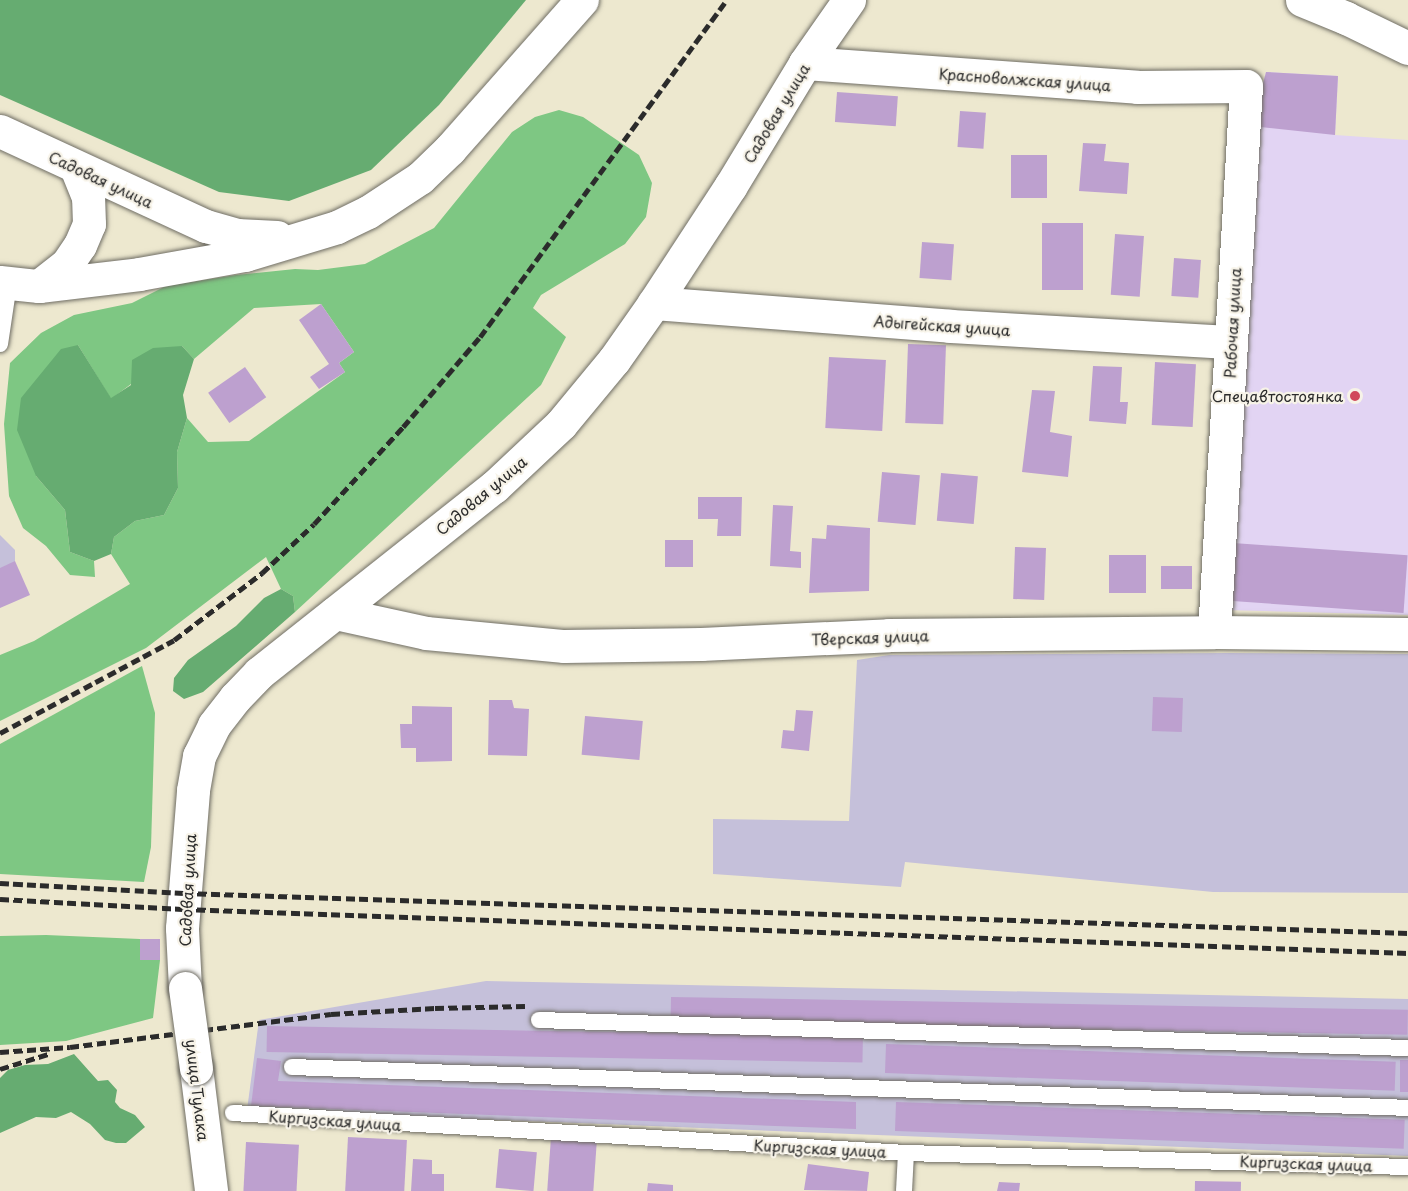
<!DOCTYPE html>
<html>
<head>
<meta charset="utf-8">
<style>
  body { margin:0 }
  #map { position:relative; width:1408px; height:1191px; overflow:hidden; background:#ede8cf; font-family:"Playpen Sans",sans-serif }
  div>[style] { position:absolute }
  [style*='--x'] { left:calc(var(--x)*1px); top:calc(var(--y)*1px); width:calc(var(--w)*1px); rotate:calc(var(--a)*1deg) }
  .built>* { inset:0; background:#e2d4f3 }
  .industrial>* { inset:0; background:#c5c0da }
  .green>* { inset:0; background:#7ec783 }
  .forest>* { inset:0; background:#66ac71 }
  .building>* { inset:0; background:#bda0cf; transform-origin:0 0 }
  .roads { filter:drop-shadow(0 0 2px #6f6d64) drop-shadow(0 0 2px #6f6d64) }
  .service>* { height:16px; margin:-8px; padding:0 8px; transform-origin:8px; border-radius:8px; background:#fff }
  .minor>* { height:33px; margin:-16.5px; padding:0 16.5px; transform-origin:16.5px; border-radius:16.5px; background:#fff }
  .tertiary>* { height:33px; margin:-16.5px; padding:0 16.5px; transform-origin:16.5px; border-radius:16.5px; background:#fff }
  .primary>* { height:33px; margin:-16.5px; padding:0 16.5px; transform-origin:16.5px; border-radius:16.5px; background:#fff }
  .rail>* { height:4.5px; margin-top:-2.25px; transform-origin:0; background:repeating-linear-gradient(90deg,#2b2b2b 0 9px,transparent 0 13.5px) }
  .bridges { filter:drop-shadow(0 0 2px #6f6d64) drop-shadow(0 0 2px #6f6d64) }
  .tertiary-bridge>* { height:33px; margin:-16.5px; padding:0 16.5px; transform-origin:16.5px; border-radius:16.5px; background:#fff }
  .dots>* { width:16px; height:16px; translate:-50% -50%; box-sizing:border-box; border:3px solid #f7f3e8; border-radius:50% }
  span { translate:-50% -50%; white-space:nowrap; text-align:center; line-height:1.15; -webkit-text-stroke:4.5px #f7f3e8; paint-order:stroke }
  .street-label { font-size:15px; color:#2b2b2b }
  .poi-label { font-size:15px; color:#2b2b2b }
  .right { translate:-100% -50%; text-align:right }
</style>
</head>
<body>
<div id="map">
  <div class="built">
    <div style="clip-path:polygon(1266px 72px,1338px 76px,1335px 135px,1408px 140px,1408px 615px,1224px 610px,1252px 126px)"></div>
  </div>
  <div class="industrial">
    <div style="clip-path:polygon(0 535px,15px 550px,15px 561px,0 608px)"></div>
    <div style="clip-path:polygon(1228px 653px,1408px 654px,1408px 893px,1213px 892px,905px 862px,901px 887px,713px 874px,713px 819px,849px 821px,857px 660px,889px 655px)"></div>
    <div style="clip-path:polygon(486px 981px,1408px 999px,1408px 1156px,247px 1110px,259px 1020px)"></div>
  </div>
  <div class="green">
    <div style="clip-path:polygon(559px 110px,583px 117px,639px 155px,652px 183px,646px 217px,625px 244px,541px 295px,533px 308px,566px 337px,541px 385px,295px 612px,293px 596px,281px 589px,266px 557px,146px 648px,0 721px,0 655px,34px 641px,130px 584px,111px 554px,114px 537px,135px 521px,164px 515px,178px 488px,177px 452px,187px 418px,208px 442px,249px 441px,345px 372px,339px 363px,354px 352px,321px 304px,254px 308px,194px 359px,182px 346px,111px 399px,78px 345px,36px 476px,65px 510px,70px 552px,94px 561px,95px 577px,70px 575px,46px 546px,23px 528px,9px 496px,4px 424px,10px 363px,41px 333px,74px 315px,132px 303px,166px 286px,236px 275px,295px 269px,318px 270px,365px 264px,434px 228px,512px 132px,535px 117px)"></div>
    <div style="clip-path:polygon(142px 666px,155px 713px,151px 847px,144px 882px,0 874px,0 744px)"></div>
    <div style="clip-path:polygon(46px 935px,140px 939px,140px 960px,160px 960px,153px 1018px,66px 1041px,0 1045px,0 936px)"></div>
  </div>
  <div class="forest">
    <div style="clip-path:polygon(0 0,526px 0,439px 105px,371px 170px,289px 201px,219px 192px,0 95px)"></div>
    <div style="clip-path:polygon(78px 345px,111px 398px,131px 385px,132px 360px,153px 348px,182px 346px,194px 359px,183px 395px,187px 418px,177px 452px,178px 488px,164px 515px,135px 521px,114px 537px,111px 554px,94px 561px,70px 552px,65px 510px,36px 476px,17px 430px,21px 398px,61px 349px)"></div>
    <div style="clip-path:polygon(281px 589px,293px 596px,295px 612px,203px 692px,184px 699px,173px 691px,174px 678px,188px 660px,236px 626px,264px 598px)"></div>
    <div style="clip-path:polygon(74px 1054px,98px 1081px,108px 1080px,117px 1090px,115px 1102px,120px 1108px,135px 1115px,145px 1127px,126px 1143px,116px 1143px,105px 1140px,90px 1124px,71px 1112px,56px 1118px,36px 1117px,0 1133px,0 1078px,8px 1070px,25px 1065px,48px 1064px)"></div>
  </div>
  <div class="building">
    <div style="clip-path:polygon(1266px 72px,1338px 76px,1335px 135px,1252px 126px)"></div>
    <div style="left:837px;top:92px;width:61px;height:30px;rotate:4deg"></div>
    <div style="left:960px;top:111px;width:26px;height:36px;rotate:4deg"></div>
    <div style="clip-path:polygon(1083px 143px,1106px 144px,1104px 161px,1129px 163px,1127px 194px,1079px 191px)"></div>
    <div style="left:1011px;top:155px;width:36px;height:43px"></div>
    <div style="left:1042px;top:223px;width:41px;height:67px"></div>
    <div style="left:1115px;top:234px;width:29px;height:61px;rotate:4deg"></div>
    <div style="left:922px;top:242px;width:32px;height:36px;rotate:4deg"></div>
    <div style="left:1174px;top:258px;width:27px;height:38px;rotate:4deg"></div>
    <div style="clip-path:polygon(321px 304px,354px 352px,339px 363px,345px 372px,319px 389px,310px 377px,329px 364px,299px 320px)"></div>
    <div style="left:908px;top:344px;width:38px;height:79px;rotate:2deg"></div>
    <div style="left:829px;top:357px;width:57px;height:71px;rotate:3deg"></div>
    <div style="left:1155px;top:362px;width:41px;height:63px;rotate:3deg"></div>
    <div style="clip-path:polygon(1093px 366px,1122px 367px,1120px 402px,1128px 402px,1126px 424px,1089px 421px)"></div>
    <div style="left:245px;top:367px;width:37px;height:45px;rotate:55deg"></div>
    <div style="clip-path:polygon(1032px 390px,1055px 391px,1050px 432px,1072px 436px,1068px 477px,1022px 472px)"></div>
    <div style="left:882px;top:472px;width:38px;height:50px;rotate:5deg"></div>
    <div style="left:941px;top:473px;width:37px;height:48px;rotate:5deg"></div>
    <div style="clip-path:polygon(698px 497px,742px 497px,741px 536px,717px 536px,718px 519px,698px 519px)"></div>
    <div style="clip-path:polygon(773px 505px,793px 506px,790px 551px,801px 552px,801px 568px,770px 566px)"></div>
    <div style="clip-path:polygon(827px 525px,870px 528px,869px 591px,809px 593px,812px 538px,826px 539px)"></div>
    <div style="left:665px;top:540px;width:28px;height:27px"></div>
    <div style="left:1233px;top:543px;width:175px;height:58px;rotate:4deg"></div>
    <div style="left:1015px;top:547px;width:31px;height:52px;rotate:2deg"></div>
    <div style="left:1109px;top:555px;width:37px;height:38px"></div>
    <div style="clip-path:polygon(15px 561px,30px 595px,0 608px,0 568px)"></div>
    <div style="left:1161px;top:566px;width:31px;height:23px"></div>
    <div style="left:1153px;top:697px;width:30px;height:34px;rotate:2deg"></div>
    <div style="clip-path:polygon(489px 700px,512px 700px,514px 708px,529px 709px,527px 756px,488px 755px)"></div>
    <div style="clip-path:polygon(412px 706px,452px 707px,452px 761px,416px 762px,416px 748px,401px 748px,400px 724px,412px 724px)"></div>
    <div style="clip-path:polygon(796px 710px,813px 711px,809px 751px,781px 748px,783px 730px,794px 731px)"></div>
    <div style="left:585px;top:716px;width:58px;height:39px;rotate:5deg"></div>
    <div style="left:140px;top:939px;width:20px;height:21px"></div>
    <div style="left:671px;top:997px;width:737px;height:25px;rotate:1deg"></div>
    <div style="left:267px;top:1026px;width:596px;height:26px;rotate:1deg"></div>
    <div style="left:886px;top:1044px;width:510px;height:29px;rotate:2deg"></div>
    <div style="clip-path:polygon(257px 1058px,281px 1061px,278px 1081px,856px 1102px,856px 1129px,251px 1106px)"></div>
    <div style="left:1400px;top:1060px;width:8px;height:32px"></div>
    <div style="left:896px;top:1102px;width:509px;height:29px;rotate:2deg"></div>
    <div style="left:348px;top:1137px;width:59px;height:54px;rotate:3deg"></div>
    <div style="left:551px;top:1137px;width:46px;height:54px;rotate:4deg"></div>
    <div style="left:246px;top:1142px;width:53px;height:49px;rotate:3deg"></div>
    <div style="left:499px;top:1149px;width:38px;height:39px;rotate:5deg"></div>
    <div style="clip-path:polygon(413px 1159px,432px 1160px,432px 1174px,444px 1174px,444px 1191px,411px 1191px)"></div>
    <div style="clip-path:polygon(808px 1164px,869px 1172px,867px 1191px,804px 1190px)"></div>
    <div style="left:1195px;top:1181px;width:46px;height:10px;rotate:1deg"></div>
    <div style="clip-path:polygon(999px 1182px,1020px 1183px,1019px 1191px,997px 1191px)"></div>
    <div style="clip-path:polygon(648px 1183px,673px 1185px,673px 1191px,647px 1191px)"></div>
  </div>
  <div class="roads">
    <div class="service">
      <div style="--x:0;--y:344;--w:61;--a:-81.5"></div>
      <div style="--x:539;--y:1020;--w:869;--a:1.85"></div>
      <div style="--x:292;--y:1067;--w:1117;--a:2.1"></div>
      <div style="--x:233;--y:1113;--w:674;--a:3.4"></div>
      <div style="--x:906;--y:1153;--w:502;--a:1.6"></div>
      <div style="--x:904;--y:1191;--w:38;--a:-87"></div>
    </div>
    <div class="minor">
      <div style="--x:805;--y:63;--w:333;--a:4.1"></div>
      <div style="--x:1137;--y:87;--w:109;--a:-0.5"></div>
      <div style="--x:1246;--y:86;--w:547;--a:93.35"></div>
      <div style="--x:654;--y:303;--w:297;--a:4.4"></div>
      <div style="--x:950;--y:326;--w:280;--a:3.3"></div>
      <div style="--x:335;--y:613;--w:93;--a:12.4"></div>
      <div style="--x:426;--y:633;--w:139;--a:5.4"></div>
      <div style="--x:564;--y:646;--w:137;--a:-0.8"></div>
      <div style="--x:701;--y:644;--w:188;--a:-2.7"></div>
      <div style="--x:889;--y:635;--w:325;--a:-0.5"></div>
      <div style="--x:1214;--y:632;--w:194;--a:0.6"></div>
    </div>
    <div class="tertiary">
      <div style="--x:0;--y:131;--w:227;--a:24.8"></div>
      <div style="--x:206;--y:226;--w:32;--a:16"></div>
      <div style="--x:237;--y:235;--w:40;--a:2.9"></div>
      <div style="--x:0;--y:282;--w:39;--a:6"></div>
      <div style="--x:39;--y:286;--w:101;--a:-6.8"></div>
      <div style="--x:139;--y:274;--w:108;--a:-10.2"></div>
      <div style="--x:245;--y:255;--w:96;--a:-16.9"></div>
      <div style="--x:337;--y:227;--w:34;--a:-26"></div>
      <div style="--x:368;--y:212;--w:62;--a:-33.2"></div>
      <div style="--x:420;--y:178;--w:42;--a:-44"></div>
      <div style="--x:450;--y:149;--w:199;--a:-48.5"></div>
      <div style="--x:39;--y:286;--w:36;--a:-38"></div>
      <div style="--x:67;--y:264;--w:23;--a:-56"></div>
      <div style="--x:80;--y:245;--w:23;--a:-67"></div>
      <div style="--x:89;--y:224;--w:27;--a:-92"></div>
      <div style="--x:88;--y:197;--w:31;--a:-112"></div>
      <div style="--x:185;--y:988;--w:60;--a:-92.9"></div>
      <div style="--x:182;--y:928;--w:138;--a:-85.4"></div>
      <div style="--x:193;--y:790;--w:35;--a:-80"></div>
      <div style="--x:199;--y:756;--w:34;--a:-64"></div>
      <div style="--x:214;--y:725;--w:34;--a:-52"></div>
      <div style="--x:235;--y:698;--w:35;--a:-46"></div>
      <div style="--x:259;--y:673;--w:300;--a:-38.4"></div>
      <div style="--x:494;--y:487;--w:92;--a:-43.2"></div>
      <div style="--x:561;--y:424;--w:83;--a:-50.4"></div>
      <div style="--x:614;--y:360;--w:70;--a:-54.9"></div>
      <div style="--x:654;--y:303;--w:139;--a:-56.8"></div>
      <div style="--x:730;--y:187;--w:145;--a:-58.8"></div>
      <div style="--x:805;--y:63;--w:77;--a:-55.1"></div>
      <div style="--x:196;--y:1068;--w:124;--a:83"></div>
    </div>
    <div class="primary">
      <div style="--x:1302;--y:0;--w:48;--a:22.2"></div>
      <div style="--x:1346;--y:18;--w:69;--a:25.8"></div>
    </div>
  </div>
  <div class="rail">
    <div style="--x:0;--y:733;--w:197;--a:-28.1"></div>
    <div style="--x:174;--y:640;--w:111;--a:-37.3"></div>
    <div style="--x:262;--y:573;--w:71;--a:-43.3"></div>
    <div style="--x:314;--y:524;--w:132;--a:-47.5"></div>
    <div style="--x:403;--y:427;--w:118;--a:-49.5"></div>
    <div style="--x:480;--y:337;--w:418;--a:-53.8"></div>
    <div style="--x:0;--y:883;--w:184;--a:3.1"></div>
    <div style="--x:184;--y:893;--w:1225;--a:1.87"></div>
    <div style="--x:0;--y:899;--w:183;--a:3.1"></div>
    <div style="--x:183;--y:909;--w:1226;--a:2.06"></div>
    <div style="--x:0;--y:1052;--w:70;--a:-4.1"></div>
    <div style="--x:70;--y:1047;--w:263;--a:-7.2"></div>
    <div style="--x:331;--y:1014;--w:104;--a:-3.3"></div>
    <div style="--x:435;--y:1008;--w:90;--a:-1.3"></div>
    <div style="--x:0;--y:1069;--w:50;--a:-17.4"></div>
  </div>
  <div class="bridges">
    <div class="tertiary-bridge">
      <div style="--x:185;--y:988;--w:81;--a:82.2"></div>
    </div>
  </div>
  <div class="dots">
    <div style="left:1355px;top:396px;background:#d1495b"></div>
  </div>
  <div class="street-label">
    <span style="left:1025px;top:79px;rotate:4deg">Красноволжская улица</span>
    <span style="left:776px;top:113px;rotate:-59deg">Садовая улица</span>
    <span style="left:101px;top:179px;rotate:25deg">Садовая улица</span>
    <span style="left:1232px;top:323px;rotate:-87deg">Рабочая улица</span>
    <span style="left:942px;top:325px;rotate:4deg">Адыгейская улица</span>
    <span style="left:481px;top:495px;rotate:-40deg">Садовая улица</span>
    <span style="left:870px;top:637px;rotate:-2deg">Тверская улица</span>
    <span style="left:187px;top:890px;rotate:-87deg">Садовая улица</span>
    <span style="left:198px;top:1090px;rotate:83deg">улица Тулака</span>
    <span style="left:335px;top:1120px;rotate:4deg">Киргизская улица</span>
    <span style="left:820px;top:1148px;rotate:3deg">Киргизская улица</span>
    <span style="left:1306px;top:1163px;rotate:2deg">Киргизская улица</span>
  </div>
  <div class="poi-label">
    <span class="right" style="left:1343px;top:396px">Спецавтостоянка</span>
  </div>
</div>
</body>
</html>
